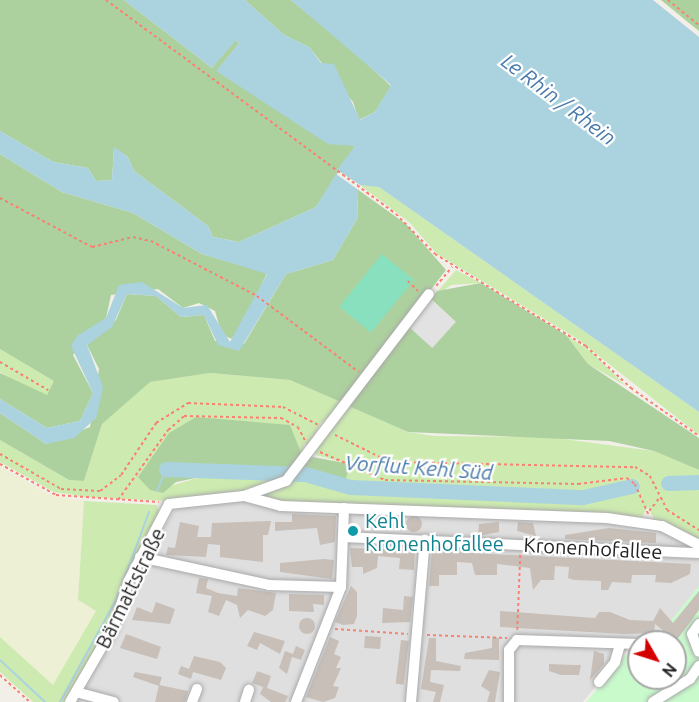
<!DOCTYPE html>
<html>
<head>
<meta charset="utf-8">
<style>
  body { margin:0 }
  #map { position:relative; width:699px; height:702px; overflow:hidden; background:#f2efe9; font-family:Ubuntu,sans-serif }
  div>[style] { position:absolute }
  [style*='--x'] { left:calc(var(--x)*1px); top:calc(var(--y)*1px); width:calc(var(--w)*1px); rotate:calc(var(--a)*1deg) }
  .residential>* { inset:0; background:#e0dfdf }
  .farmland>* { inset:0; background:#eef0d5 }
  .grass>* { inset:0; background:#cdebb0 }
  .forest>* { inset:0; background:#add19e }
  .park>* { inset:0; background:#c8facc }
  .pitch>* { inset:0; background:#88e0be; transform-origin:0 0 }
  .parking>* { inset:0; background:#e2e2e2; transform-origin:0 0 }
  .water>* { inset:0; background:#aad3df }
  .stream>* { height:2px; margin:-1px; padding:0 1px; transform-origin:1px; border-radius:1px; background:#aad3df }
  .river>* { height:15px; margin:-7.5px; padding:0 7.5px; transform-origin:7.5px; border-radius:7.5px; background:#aad3df }
  .building>* { inset:0; background:#c7bfb8; transform-origin:0 0 }
  .round { border-radius:50% }
  .path>* { height:1.5px; margin-top:-0.75px; transform-origin:0; background:repeating-linear-gradient(90deg,#fa8072 0 3px,transparent 0 6px) }
  .roads { filter:drop-shadow(0 0 2px #a9a9a9) drop-shadow(0 0 2px #a9a9a9) }
  .minor>* { height:10px; margin:-5px; padding:0 5px; transform-origin:5px; border-radius:5px; background:#fff }
  .dots>* { width:16px; height:16px; translate:-50% -50%; box-sizing:border-box; border:3px solid #fff; border-radius:50% }
  span { translate:-50% -50%; white-space:nowrap; text-align:center; line-height:1.15; -webkit-text-stroke:4.5px #fff; paint-order:stroke }
  .culture-label { font-size:20px; color:#0d838f }
  .left { translate:0 -50%; text-align:left }
  .street-label { font-size:20px; color:#222 }
  .water-label { font-size:21px; color:#4a7aab; font-style:italic }
  .north { position:absolute; left:627px; top:630px; width:60px; height:60px; box-sizing:border-box; background:#fff; border:2px solid #a7a7a7; border-radius:50%; rotate:129deg; font-size:16px; font-weight:700; line-height:24px; text-align:center; color:#222 }
  .north::after { content:''; display:block; margin:auto; width:21px; height:27px; background:#d40000; clip-path:polygon(50% 0,100% 100%,50% 72%,0 100%) }
</style>
</head>
<body>
<div id="map">
  <div class="residential">
    <div style="clip-path:polygon(252px 499px,654px 519px,699px 539px,699px 586px,654px 642px,627px 649px,583px 702px,77px 702px,121px 624px,136px 575px,177px 506px)"></div>
  </div>
  <div class="farmland">
    <div style="clip-path:polygon(0 466px,48px 494px,84px 501px,78px 600px,97px 611px,53px 686px,0 637px)"></div>
  </div>
  <div class="grass">
    <div style="clip-path:polygon(364px 183px,379px 187px,699px 412px,699px 435px,576px 338px,437px 254px,409px 222px,360px 185px)"></div>
    <div style="clip-path:polygon(456px 270px,481px 283px,451px 285px,431px 299px)"></div>
    <div style="clip-path:polygon(566px 335px,592px 352px,626px 386px,588px 364px)"></div>
    <div style="clip-path:polygon(0 349px,55px 381px,54px 388px,47px 395px,28px 390px,0 372px)"></div>
    <div style="clip-path:polygon(210px 373px,290px 380px,343px 403px,320px 424px,309px 445px,304px 444px,302px 455px,196px 417px,170px 486px,201px 477px,284px 480px,251px 490px,170px 501px,86px 497px,54px 492px,0 462px,0 440px,69px 480px,84px 481px,102px 424px,114px 408px,149px 382px)"></div>
    <div style="clip-path:polygon(346px 405px,408px 432px,434px 436px,548px 437px,654px 451px,699px 470px,699px 539px,654px 519px,648px 507px,642px 517px,282px 504px,254px 495px,345px 463px,316px 455px,314px 448px)"></div>
    <div style="clip-path:polygon(84px 501px,157px 505px,160px 514px,115px 616px,67px 702px,33px 702px,0 672px,0 637px,53px 685px,96px 611px,78px 600px)"></div>
  </div>
  <div class="forest">
    <div style="clip-path:polygon(0 0,124px 0,212px 68px,235px 39px,239px 43px,217px 71px,355px 146px,316px 207px,239px 242px,213px 237px,208px 226px,134px 171px,127px 156px,114px 148px,112px 180px,96px 181px,88px 168px,53px 162px,0 131px)"></div>
    <div style="clip-path:polygon(245px 0,291px 0,345px 44px,391px 86px,375px 112px,359px 120px,353px 102px,309px 47px,284px 35px)"></div>
    <div style="clip-path:polygon(661px 0,699px 0,699px 31px,689px 23px)"></div>
    <div style="clip-path:polygon(0 154px,62px 192px,133px 213px,202px 254px,267px 273px,235px 340px,222px 335px,215px 311px,199px 303px,183px 308px,158px 289px,111px 295px,106px 318px,73px 355px,93px 393px,80px 421px,47px 428px,0 399px,0 373px,47px 395px,54px 381px,0 349px)"></div>
    <div style="clip-path:polygon(357px 189px,406px 224px,446px 270px,343px 403px,290px 380px,210px 373px,150px 382px,102px 424px,84px 481px,69px 480px,0 440px,0 413px,46px 444px,90px 427px,99px 369px,87px 345px,116px 320px,127px 294px,156px 296px,181px 317px,204px 315px,215px 341px,244px 344px,286px 274px,333px 260px,358px 217px)"></div>
    <div style="clip-path:polygon(481px 283px,566px 335px,588px 364px,699px 438px,699px 470px,654px 451px,609px 441px,408px 432px,346px 405px,407px 325px,456px 322px,431px 299px,437px 291px)"></div>
    <div style="clip-path:polygon(196px 417px,290px 425px,302px 455px,345px 463px,349px 469px,345px 481px,320px 475px,314px 482px,201px 477px,176px 482px,163px 493px,150px 490px,138px 477px,169px 433px)"></div>
  </div>
  <div class="park">
    <div style="clip-path:polygon(699px 586px,699px 702px,586px 702px,630px 650px,639px 649px,639px 678px,675px 678px,675px 642px,654px 642px)"></div>
  </div>
  <div class="pitch">
    <div style="left:382px;top:254px;width:41px;height:68px;rotate:39deg"></div>
  </div>
  <div class="parking">
    <div style="left:429px;top:298px;width:36px;height:35px;rotate:42deg"></div>
  </div>
  <div class="water">
    <div style="clip-path:polygon(124px 0,245px 0,284px 35px,309px 47px,321px 63px,334px 64px,360px 120px,375px 112px,391px 85px,291px 0,653px 0,699px 37px,699px 412px,379px 187px,360px 185px,337px 170px,355px 146px,328px 144px,216px 71px,239px 43px,236px 40px,212px 68px)"></div>
    <div style="clip-path:polygon(0 131px,53px 162px,88px 168px,96px 181px,112px 180px,114px 147px,127px 156px,134px 171px,208px 226px,213px 237px,239px 242px,316px 207px,336px 174px,357px 189px,358px 217px,333px 260px,286px 274px,239px 351px,218px 345px,204px 315px,181px 317px,156px 296px,127px 294px,112px 327px,87px 345px,103px 387px,96px 418px,74px 438px,46px 444px,0 413px,0 399px,47px 428px,80px 421px,93px 393px,71px 346px,77px 336px,106px 318px,119px 285px,142px 282px,183px 308px,207px 305px,230px 342px,267px 274px,202px 254px,133px 213px,62px 192px,0 154px)"></div>
  </div>
  <div class="stream">
    <div style="--x:157;--y:491;--w:24;--a:-68"></div>
    <div style="--x:0;--y:660;--w:62;--a:43"></div>
    <div style="--x:60;--y:702;--w:119;--a:-61.3"></div>
    <div style="--x:117;--y:598;--w:92;--a:-69.6"></div>
  </div>
  <div class="river">
    <div style="--x:166;--y:469;--w:139;--a:2.1"></div>
    <div style="--x:305;--y:474;--w:47;--a:16.1"></div>
    <div style="--x:350;--y:487;--w:233;--a:2.5"></div>
    <div style="--x:583;--y:497;--w:50;--a:-12.7"></div>
    <div style="--x:668;--y:483;--w:31;--a:-2"></div>
  </div>
  <div class="building">
    <div style="clip-path:polygon(292px 514px,336px 516px,335px 542px,320px 545px,317px 528px,275px 531px,275px 522px,292px 522px)"></div>
    <div class="round" style="left:406px;top:516px;width:16px;height:16px"></div>
    <div style="clip-path:polygon(271px 521px,268px 535px,263px 535px,263px 562px,220px 557px,220px 545px,208px 544px,206px 557px,166px 555px,168px 547px,175px 548px,180px 522px,199px 526px,197px 537px,211px 537px,212px 523px)"></div>
    <div style="clip-path:polygon(499px 522px,499px 532px,478px 536px,479px 524px)"></div>
    <div style="clip-path:polygon(518px 522px,533px 523px,536px 536px,517px 531px)"></div>
    <div style="clip-path:polygon(609px 528px,656px 533px,656px 543px,565px 539px,565px 535px)"></div>
    <div style="clip-path:polygon(350px 548px,415px 550px,414px 570px,399px 569px,400px 558px,378px 556px,377px 568px,363px 574px,363px 567px,352px 567px)"></div>
    <div style="clip-path:polygon(432px 551px,691px 564px,690px 574px,671px 583px,655px 582px,656px 575px,632px 575px,631px 583px,612px 582px,608px 590px,601px 590px,601px 581px,574px 580px,568px 578px,569px 567px,555px 566px,554px 580px,541px 580px,533px 590px,530px 568px,497px 564px,497px 575px,475px 575px,472px 563px,457px 562px,457px 575px,439px 575px,439px 586px,429px 586px)"></div>
    <div style="clip-path:polygon(324px 559px,334px 560px,332px 579px,280px 572px,280px 563px)"></div>
    <div style="clip-path:polygon(199px 578px,208px 579px,206px 588px,218px 593px,237px 596px,238px 588px,276px 593px,273px 610px,265px 616px,248px 610px,240px 618px,237px 605px,226px 600px,219px 616px,208px 612px,212px 596px,196px 593px)"></div>
    <div style="clip-path:polygon(351px 586px,357px 592px,357px 616px,354px 624px,343px 625px,335px 622px)"></div>
    <div style="clip-path:polygon(699px 591px,699px 610px,676px 641px,655px 624px,654px 633px,625px 634px,500px 627px,500px 611px,595px 618px,599px 612px,610px 612px,630px 620px,653px 621px,660px 608px,673px 623px)"></div>
    <div style="clip-path:polygon(289px 594px,324px 595px,324px 605px,313px 604px,314px 612px,289px 611px)"></div>
    <div style="clip-path:polygon(404px 596px,413px 597px,410px 622px,382px 623px,383px 608px,403px 610px)"></div>
    <div style="clip-path:polygon(156px 602px,175px 609px,170px 624px,132px 620px,137px 607px,152px 613px)"></div>
    <div class="round" style="left:299px;top:618px;width:16px;height:16px"></div>
    <div style="clip-path:polygon(254px 632px,285px 641px,280px 654px,260px 643px,257px 650px,247px 646px)"></div>
    <div style="clip-path:polygon(126px 634px,161px 647px,157px 659px,120px 648px)"></div>
    <div style="left:365px;top:636px;width:16px;height:12px;rotate:4deg"></div>
    <div style="clip-path:polygon(330px 637px,339px 641px,334px 654px,341px 657px,336px 668px,341px 668px,333px 686px,339px 687px,335px 698px,323px 702px,306px 697px)"></div>
    <div style="clip-path:polygon(492px 637px,499px 638px,499px 660px,464px 659px,465px 653px,492px 648px)"></div>
    <div style="clip-path:polygon(429px 638px,436px 638px,436px 661px,461px 666px,460px 671px,431px 670px,430px 682px,444px 685px,440px 702px,433px 702px,436px 692px,421px 689px)"></div>
    <div style="left:401px;top:640px;width:8px;height:44px;rotate:7deg"></div>
    <div style="clip-path:polygon(296px 646px,305px 650px,301px 660px,292px 657px,287px 674px,279px 668px,285px 651px,293px 654px)"></div>
    <div style="clip-path:polygon(594px 651px,604px 654px,604px 664px,590px 680px)"></div>
    <div style="clip-path:polygon(194px 656px,220px 662px,226px 668px,221px 680px,193px 672px,191px 679px,178px 674px,181px 666px,189px 669px)"></div>
    <div style="clip-path:polygon(549px 664px,574px 665px,581px 665px,579px 675px,561px 675px,549px 671px)"></div>
    <div style="clip-path:polygon(489px 670px,500px 672px,495px 702px,487px 702px,490px 692px,481px 686px)"></div>
    <div style="clip-path:polygon(257px 671px,271px 676px,267px 688px,288px 696px,285px 702px,271px 702px,260px 694px,263px 687px,252px 683px)"></div>
    <div style="clip-path:polygon(135px 672px,162px 677px,159px 686px,133px 677px)"></div>
    <div style="clip-path:polygon(159px 685px,188px 691px,185px 702px,155px 702px)"></div>
  </div>
  <div class="path">
    <div style="--x:106;--y:0;--w:360;--a:36.4"></div>
    <div style="--x:396;--y:214;--w:56;--a:45.7"></div>
    <div style="--x:435;--y:254;--w:177;--a:31.4"></div>
    <div style="--x:586;--y:346;--w:62;--a:43"></div>
    <div style="--x:631;--y:388;--w:83;--a:35.2"></div>
    <div style="--x:668;--y:0;--w:40;--a:39"></div>
    <div style="--x:0;--y:198;--w:104;--a:28"></div>
    <div style="--x:92;--y:247;--w:42;--a:-13.7"></div>
    <div style="--x:133;--y:237;--w:18;--a:13"></div>
    <div style="--x:151;--y:241;--w:119;--a:27.4"></div>
    <div style="--x:257;--y:296;--w:127;--a:36.7"></div>
    <div style="--x:408;--y:281;--w:14;--a:45"></div>
    <div style="--x:436;--y:286;--w:25;--a:-50"></div>
    <div style="--x:0;--y:362;--w:56;--a:30.3"></div>
    <div style="--x:335;--y:435;--w:61;--a:26.1"></div>
    <div style="--x:390;--y:462;--w:245;--a:1.2"></div>
    <div style="--x:635;--y:467;--w:17;--a:31"></div>
    <div style="--x:650;--y:476;--w:38;--a:63"></div>
    <div style="--x:667;--y:510;--w:38;--a:32"></div>
    <div style="--x:320;--y:452;--w:71;--a:23.3"></div>
    <div style="--x:385;--y:480;--w:193;--a:1.2"></div>
    <div style="--x:578;--y:484;--w:49;--a:-7"></div>
    <div style="--x:627;--y:478;--w:10;--a:37"></div>
    <div style="--x:635;--y:484;--w:34;--a:66"></div>
    <div style="--x:0;--y:454;--w:70;--a:29.8"></div>
    <div style="--x:61;--y:489;--w:39;--a:3"></div>
    <div style="--x:100;--y:491;--w:26;--a:-37"></div>
    <div style="--x:121;--y:475;--w:63;--a:-56.1"></div>
    <div style="--x:156;--y:423;--w:38;--a:-32"></div>
    <div style="--x:188;--y:403;--w:95;--a:2.4"></div>
    <div style="--x:283;--y:407;--w:39;--a:27"></div>
    <div style="--x:0;--y:464;--w:64;--a:29"></div>
    <div style="--x:56;--y:495;--w:103;--a:3.9"></div>
    <div style="--x:118;--y:500;--w:86;--a:-54.5"></div>
    <div style="--x:168;--y:430;--w:21;--a:-41"></div>
    <div style="--x:184;--y:416;--w:97;--a:1.2"></div>
    <div style="--x:281;--y:418;--w:19;--a:28"></div>
    <div style="--x:298;--y:427;--w:15;--a:62"></div>
    <div style="--x:649;--y:511;--w:16;--a:-52"></div>
    <div style="--x:335;--y:629;--w:73;--a:3.9"></div>
    <div style="--x:517;--y:630;--w:76;--a:-87.7"></div>
    <div style="--x:427;--y:635;--w:80;--a:2.1"></div>
    <div style="--x:0;--y:675;--w:40;--a:42"></div>
  </div>
  <div class="roads">
    <div class="minor">
      <div style="--x:244;--y:496;--w:45;--a:-19.7"></div>
      <div style="--x:286;--y:481;--w:235;--a:-52.6"></div>
      <div style="--x:343;--y:537;--w:356;--a:2.6"></div>
      <div style="--x:140;--y:557;--w:132;--a:12.2"></div>
      <div style="--x:269;--y:585;--w:72;--a:1.6"></div>
      <div style="--x:699;--y:624;--w:12;--a:125"></div>
      <div style="--x:692;--y:634;--w:19;--a:69"></div>
      <div style="--x:599;--y:682;--w:26;--a:-51"></div>
      <div style="--x:615;--y:662;--w:19;--a:-74"></div>
      <div style="--x:76;--y:692;--w:39;--a:15"></div>
      <div style="--x:70;--y:702;--w:88;--a:-59.9"></div>
      <div style="--x:114;--y:626;--w:48;--a:-71.9"></div>
      <div style="--x:129;--y:580;--w:86;--a:-62.2"></div>
      <div style="--x:169;--y:504;--w:75;--a:-6.1"></div>
      <div style="--x:244;--y:496;--w:38;--a:15"></div>
      <div style="--x:281;--y:506;--w:326;--a:2.1"></div>
      <div style="--x:607;--y:518;--w:56;--a:8.3"></div>
      <div style="--x:662;--y:526;--w:42;--a:27.2"></div>
      <div style="--x:192;--y:702;--w:14;--a:-69"></div>
      <div style="--x:245;--y:702;--w:13;--a:-72"></div>
      <div style="--x:296;--y:702;--w:123;--a:-68.6"></div>
      <div style="--x:341;--y:587;--w:79;--a:-87.8"></div>
      <div style="--x:411;--y:702;--w:163;--a:-85.1"></div>
      <div style="--x:509;--y:702;--w:52;--a:-90"></div>
      <div style="--x:509;--y:650;--w:13;--a:-51"></div>
      <div style="--x:517;--y:640;--w:122;--a:1.9"></div>
      <div style="--x:653;--y:702;--w:44;--a:-31.9"></div>
      <div style="--x:690;--y:679;--w:16;--a:-55"></div>
    </div>
  </div>
  <div class="dots">
    <div style="left:353px;top:531px;background:#0f9aa8"></div>
  </div>
  <div class="culture-label">
    <span class="left" style="left:365px;top:532px">Kehl<br>Kronenhofallee</span>
  </div>
  <div class="street-label">
    <span style="left:593px;top:548px;rotate:3deg">Kronenhofallee</span>
    <span style="left:130px;top:588px;rotate:-64deg">Bärmattstraße</span>
  </div>
  <div class="water-label">
    <span style="left:559px;top:99px;rotate:37deg">Le Rhin / Rhein</span>
    <span style="left:419px;top:467px;rotate:4deg">Vorflut Kehl Süd</span>
  </div>
  <div class="north">N</div>
</div>
</body>
</html>
